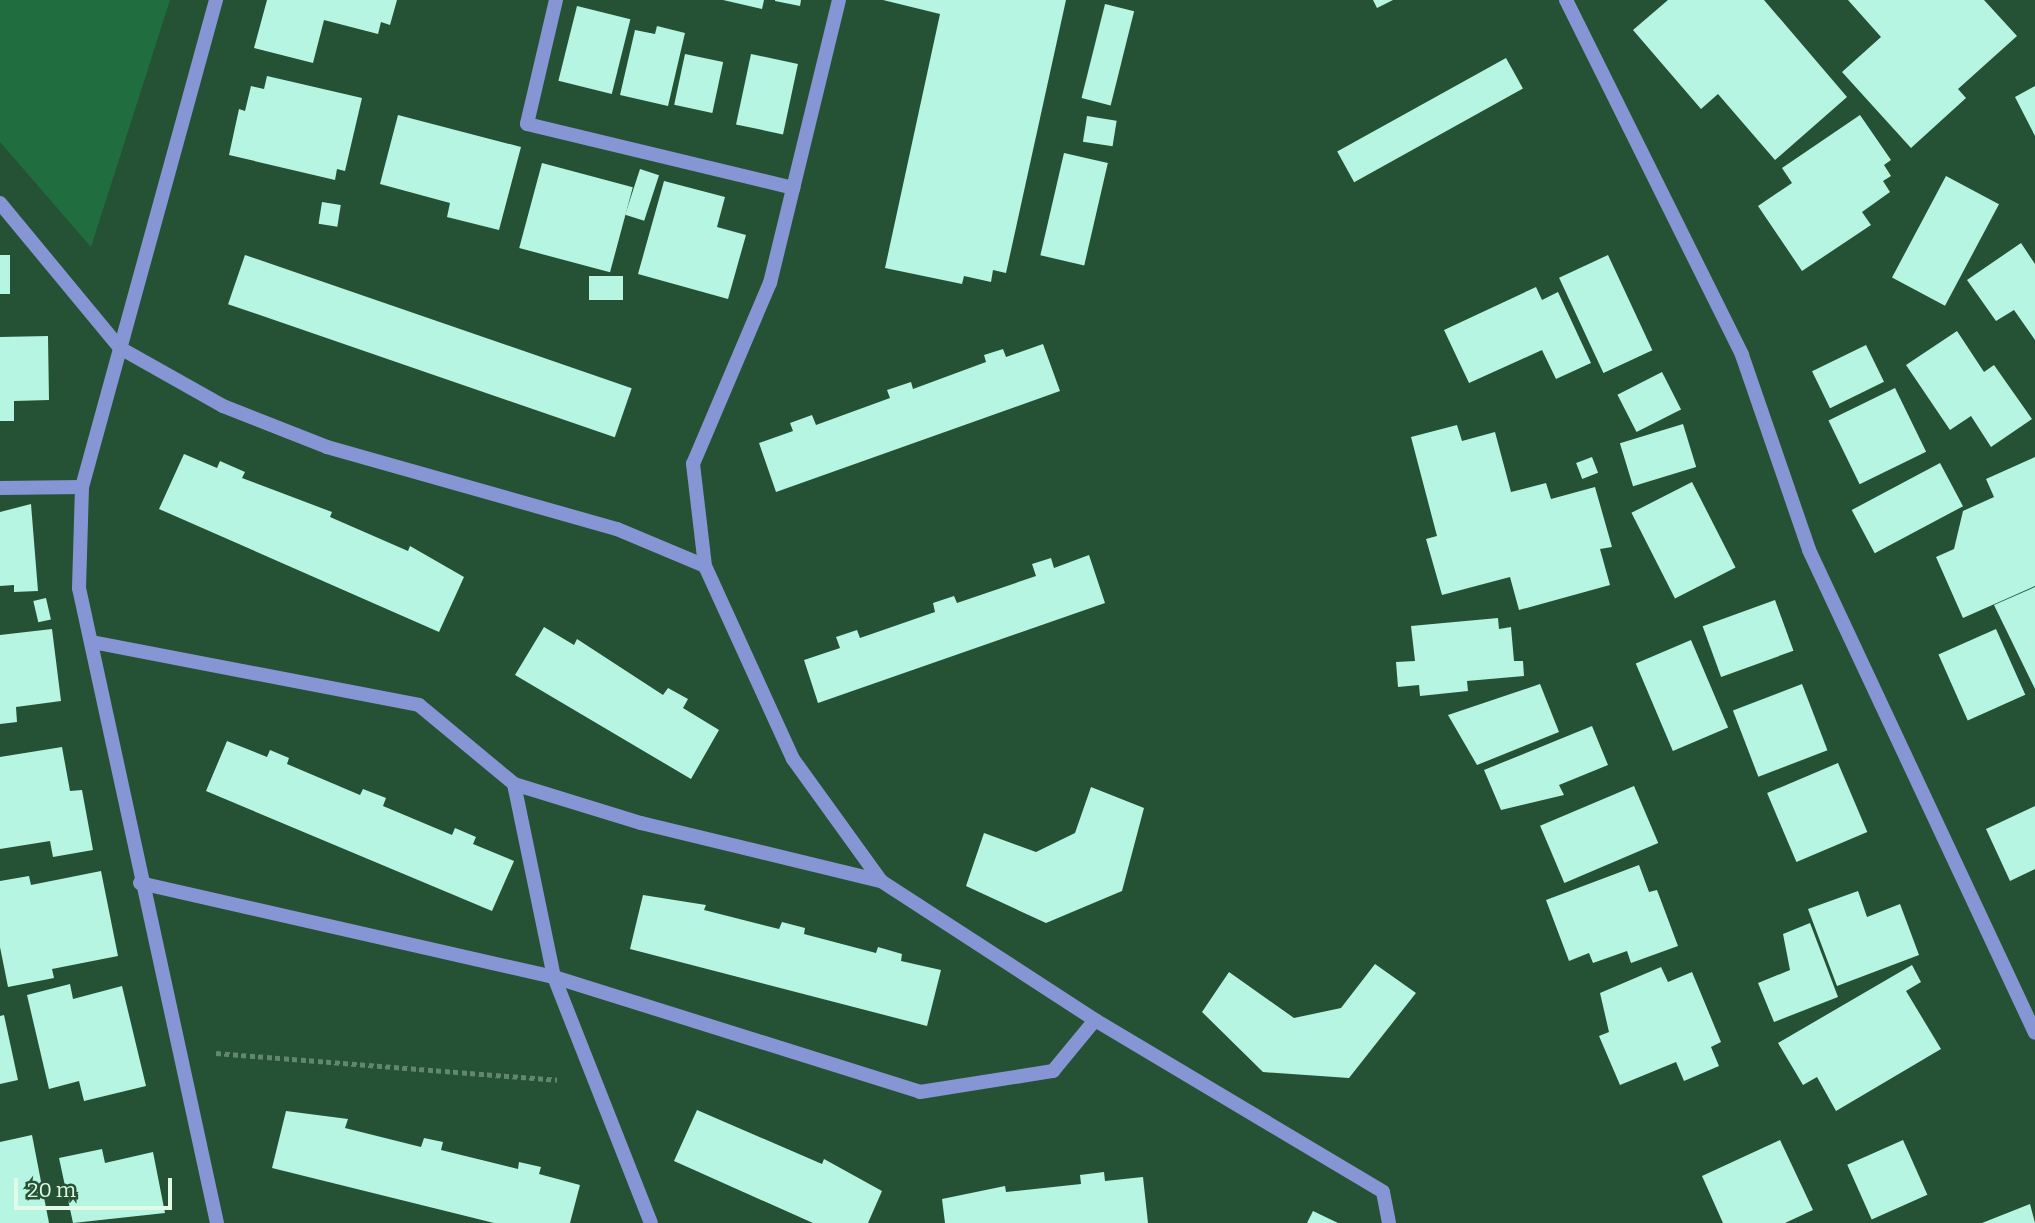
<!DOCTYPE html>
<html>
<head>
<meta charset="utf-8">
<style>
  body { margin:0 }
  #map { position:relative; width:2035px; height:1223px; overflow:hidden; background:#255235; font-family:Bitter,serif }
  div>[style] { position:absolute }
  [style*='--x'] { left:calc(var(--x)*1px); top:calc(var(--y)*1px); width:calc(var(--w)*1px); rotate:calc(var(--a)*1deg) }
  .green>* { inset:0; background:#206e3f }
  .building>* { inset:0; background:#b5f5e1; transform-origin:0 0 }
  .path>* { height:4.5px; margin-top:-2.25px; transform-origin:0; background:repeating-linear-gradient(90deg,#61876d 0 5px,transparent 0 8.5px) }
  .minor>* { height:14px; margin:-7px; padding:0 7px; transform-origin:7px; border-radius:7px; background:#8696d5 }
  .tertiary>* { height:14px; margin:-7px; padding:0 7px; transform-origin:7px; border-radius:7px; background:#8696d5 }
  span { translate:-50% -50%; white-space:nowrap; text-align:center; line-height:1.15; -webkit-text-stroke:7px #255235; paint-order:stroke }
  .scale { position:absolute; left:14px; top:1178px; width:158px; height:32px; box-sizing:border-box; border:4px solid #e2fae8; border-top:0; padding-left:9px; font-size:21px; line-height:24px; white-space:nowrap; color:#e2fae8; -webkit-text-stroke:5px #255235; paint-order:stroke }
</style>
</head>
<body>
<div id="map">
  <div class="green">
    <div style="clip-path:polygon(0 0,170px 0,91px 247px,0 142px)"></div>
  </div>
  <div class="building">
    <div style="clip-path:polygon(267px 0,397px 0,390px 25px,381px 22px,378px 34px,324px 20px,313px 63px,254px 48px)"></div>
    <div style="clip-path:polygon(723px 0,764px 0,762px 9px)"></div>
    <div style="clip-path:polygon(775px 0,801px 0,800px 6px,775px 1px)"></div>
    <div style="clip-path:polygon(883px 0,1066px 0,1006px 273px,993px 270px,991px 282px,964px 276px,962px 284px,885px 268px,940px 14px)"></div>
    <div style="clip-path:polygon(1373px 0,1393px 0,1377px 8px)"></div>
    <div style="clip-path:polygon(1668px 0,1764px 0,1847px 97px,1775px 160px,1718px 94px,1701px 109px,1633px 30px)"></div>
    <div style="clip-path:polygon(1848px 0,1984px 0,2017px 36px,1958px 89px,1966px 98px,1911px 148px,1842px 72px,1881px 37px)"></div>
    <div style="left:1105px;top:4px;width:30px;height:97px;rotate:14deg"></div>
    <div style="left:577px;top:6px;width:55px;height:77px;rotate:14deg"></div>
    <div style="clip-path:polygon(657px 26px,685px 33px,668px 106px,620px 95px,635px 30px,655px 34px)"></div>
    <div style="left:685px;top:54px;width:39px;height:52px;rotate:12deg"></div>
    <div style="left:751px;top:54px;width:48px;height:72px;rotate:12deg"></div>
    <div style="left:1506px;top:58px;width:35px;height:193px;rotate:61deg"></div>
    <div style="clip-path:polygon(267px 76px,362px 98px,345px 171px,337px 169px,335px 180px,229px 155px,239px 109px,245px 111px,251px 86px,264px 89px)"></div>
    <div style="clip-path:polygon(2035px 86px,2035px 136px,2015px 97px)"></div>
    <div style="clip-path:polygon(398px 115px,521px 147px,499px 230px,447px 217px,450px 203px,380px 184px)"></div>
    <div style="clip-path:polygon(1860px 115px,1891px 160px,1884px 165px,1891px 176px,1883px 181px,1890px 192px,1862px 212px,1871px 225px,1802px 271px,1758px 206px,1792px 183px,1782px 168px)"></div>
    <div style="left:1087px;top:116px;width:30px;height:26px;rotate:9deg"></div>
    <div style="left:1064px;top:153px;width:45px;height:105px;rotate:13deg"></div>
    <div style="left:542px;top:163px;width:94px;height:88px;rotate:15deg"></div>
    <div style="left:640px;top:169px;width:20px;height:48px;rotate:18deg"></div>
    <div style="left:1946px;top:176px;width:60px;height:115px;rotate:28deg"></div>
    <div style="clip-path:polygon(664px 181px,725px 197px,717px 227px,746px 235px,728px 299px,638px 274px)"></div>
    <div style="left:322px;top:202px;width:19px;height:22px;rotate:9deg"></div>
    <div style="clip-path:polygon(2021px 243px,2035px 264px,2035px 340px,2014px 310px,1996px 321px,1967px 280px)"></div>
    <div style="left:10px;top:255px;width:39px;height:10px;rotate:90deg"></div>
    <div style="left:245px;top:255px;width:409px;height:52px;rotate:19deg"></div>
    <div style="left:1608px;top:255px;width:105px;height:54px;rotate:65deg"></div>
    <div style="left:589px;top:276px;width:34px;height:24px"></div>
    <div style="clip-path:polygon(1536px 287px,1542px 300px,1558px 292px,1591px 363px,1556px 379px,1542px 350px,1469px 383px,1444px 330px)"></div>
    <div style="clip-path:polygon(1957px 331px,1984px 372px,1994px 365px,2032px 419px,1991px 447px,1971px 416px,1950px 430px,1906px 365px)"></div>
    <div style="clip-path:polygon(48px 336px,49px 400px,14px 401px,14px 421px,0 421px,0 337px)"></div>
    <div style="clip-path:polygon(1043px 344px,1060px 391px,776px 492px,759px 443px,793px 431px,790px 423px,812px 415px,816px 425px,890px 398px,887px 390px,911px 382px,913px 389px,986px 362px,984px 355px,1003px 349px,1006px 357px)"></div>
    <div style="left:1866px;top:345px;width:41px;height:60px;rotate:64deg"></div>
    <div style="left:1662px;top:372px;width:42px;height:50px;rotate:63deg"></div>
    <div style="left:1895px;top:388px;width:71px;height:74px;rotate:64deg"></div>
    <div style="left:1683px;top:424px;width:45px;height:66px;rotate:73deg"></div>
    <div style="clip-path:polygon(1457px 425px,1462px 441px,1495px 432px,1511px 492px,1546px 483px,1551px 499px,1595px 487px,1612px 547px,1600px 549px,1610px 585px,1519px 610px,1510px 577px,1442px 595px,1426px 539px,1437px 536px,1411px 437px)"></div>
    <div style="clip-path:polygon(184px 454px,217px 468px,220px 461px,245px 472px,242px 478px,332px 512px,330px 517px,408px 551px,410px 546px,464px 577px,439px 632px,159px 509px)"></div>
    <div style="left:1592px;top:457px;width:17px;height:17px;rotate:69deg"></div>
    <div style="clip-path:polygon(2035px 457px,2035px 586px,1963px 618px,1936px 557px,1954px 549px,1963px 511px,1994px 497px,1986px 479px)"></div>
    <div style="left:1940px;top:463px;width:49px;height:100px;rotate:62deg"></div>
    <div style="left:1692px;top:482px;width:96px;height:68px;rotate:63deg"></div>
    <div style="clip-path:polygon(31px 504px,38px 591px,14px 592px,14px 585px,0 586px,0 512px)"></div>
    <div style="clip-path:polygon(1089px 555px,1105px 603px,818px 703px,804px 660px,840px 648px,836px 637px,857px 630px,860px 638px,935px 612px,933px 603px,954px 596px,957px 603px,1036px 576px,1032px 564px,1051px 558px,1054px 568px)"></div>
    <div style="clip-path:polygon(2035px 587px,2035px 689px,1994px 605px)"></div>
    <div style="left:46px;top:598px;width:22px;height:13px;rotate:77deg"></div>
    <div style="left:1775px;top:600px;width:54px;height:77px;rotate:70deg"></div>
    <div style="clip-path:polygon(1498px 618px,1499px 629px,1511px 627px,1514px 661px,1523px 661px,1524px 676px,1467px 681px,1468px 691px,1420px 696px,1419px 685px,1398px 687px,1396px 662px,1415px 661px,1411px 626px)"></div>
    <div style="clip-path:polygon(544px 627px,574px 645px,577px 639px,663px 695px,668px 688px,688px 699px,683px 708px,719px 730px,691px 779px,515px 675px)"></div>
    <div style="clip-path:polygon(52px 629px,61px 701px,16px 707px,17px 722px,0 724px,0 635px)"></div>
    <div style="left:1996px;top:629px;width:72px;height:63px;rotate:66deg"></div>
    <div style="left:1691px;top:640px;width:95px;height:60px;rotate:67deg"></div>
    <div style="clip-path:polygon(1540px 684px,1559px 732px,1477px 765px,1448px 715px)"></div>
    <div style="left:1802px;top:684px;width:71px;height:74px;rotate:69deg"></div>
    <div style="clip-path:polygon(1592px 726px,1608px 765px,1559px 785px,1564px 795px,1501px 810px,1484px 770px)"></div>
    <div style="clip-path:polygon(227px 741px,267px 757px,270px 750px,289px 758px,287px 764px,360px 795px,363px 789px,386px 798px,383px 806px,452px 835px,455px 828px,476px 837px,473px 844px,514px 861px,492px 911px,206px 791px)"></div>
    <div style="clip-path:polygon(62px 747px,70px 791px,82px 790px,93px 850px,53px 857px,50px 841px,0 849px,0 757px)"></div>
    <div style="left:1838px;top:763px;width:75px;height:77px;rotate:67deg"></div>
    <div style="left:1634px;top:786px;width:62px;height:102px;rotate:67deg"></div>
    <div style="clip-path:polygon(1091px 787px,1144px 808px,1122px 891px,1046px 923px,966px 886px,984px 833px,1036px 852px,1075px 833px)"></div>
    <div style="clip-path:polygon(2035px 806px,2035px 869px,2010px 881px,1986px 829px)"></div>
    <div style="clip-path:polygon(1639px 865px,1649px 892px,1657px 890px,1678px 946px,1631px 963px,1627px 951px,1593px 963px,1589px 953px,1569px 961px,1546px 900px)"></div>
    <div style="clip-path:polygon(101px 871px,118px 956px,52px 969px,54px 978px,8px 987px,0 947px,0 881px,29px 876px,31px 885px)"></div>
    <div style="clip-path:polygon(1858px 891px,1867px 917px,1900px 904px,1919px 955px,1837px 986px,1808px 909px)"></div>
    <div style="clip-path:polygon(643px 895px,706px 905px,704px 910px,779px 929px,782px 922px,805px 928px,804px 934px,876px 953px,878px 947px,902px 954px,901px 961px,941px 970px,927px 1026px,630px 949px)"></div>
    <div style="clip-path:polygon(1810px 923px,1838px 997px,1774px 1022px,1758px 983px,1790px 970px,1783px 934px)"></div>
    <div style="clip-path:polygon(1375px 964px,1416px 993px,1349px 1078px,1263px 1072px,1202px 1012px,1229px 972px,1294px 1018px,1341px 1008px)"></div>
    <div style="clip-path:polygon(1912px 965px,1921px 982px,1906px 991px,1941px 1049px,1836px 1111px,1817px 1077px,1803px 1085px,1778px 1043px)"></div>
    <div style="clip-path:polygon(1661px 967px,1668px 982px,1692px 972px,1721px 1042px,1711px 1047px,1719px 1066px,1684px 1081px,1676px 1062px,1620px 1085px,1599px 1036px,1609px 1032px,1600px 993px)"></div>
    <div style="clip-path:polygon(70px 984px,73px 999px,122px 986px,146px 1086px,84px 1101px,79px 1081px,49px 1089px,27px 995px)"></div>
    <div style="clip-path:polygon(4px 1015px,18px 1080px,0 1084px,0 1016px)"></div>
    <div style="clip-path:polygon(697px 1110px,822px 1164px,824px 1159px,882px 1191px,868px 1223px,813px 1223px,674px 1161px)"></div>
    <div style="clip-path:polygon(286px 1111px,348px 1119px,345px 1128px,421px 1147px,424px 1138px,443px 1142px,441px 1150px,518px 1169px,519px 1162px,541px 1167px,539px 1174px,580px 1185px,570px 1223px,494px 1223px,272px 1168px)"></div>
    <div style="clip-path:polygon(32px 1135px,49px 1223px,0 1223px,0 1142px)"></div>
    <div style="clip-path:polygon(1780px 1140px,1813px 1210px,1785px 1223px,1723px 1223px,1702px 1176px)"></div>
    <div style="left:1903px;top:1140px;width:60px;height:61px;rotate:66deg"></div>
    <div style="clip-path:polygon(102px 1149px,105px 1163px,153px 1152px,165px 1213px,73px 1223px,59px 1158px)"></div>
    <div style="clip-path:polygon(1104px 1172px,1105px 1181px,1143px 1177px,1148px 1223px,945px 1223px,942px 1199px,1005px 1186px,1006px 1192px,1081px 1184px,1080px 1175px)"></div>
    <div style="clip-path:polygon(2030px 1204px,2035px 1223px,1982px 1223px)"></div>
    <div style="clip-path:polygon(1313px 1211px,1338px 1223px,1307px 1223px)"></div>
  </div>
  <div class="path">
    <div style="--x:216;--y:1053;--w:342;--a:4.5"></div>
  </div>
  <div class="minor">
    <div style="--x:556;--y:0;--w:127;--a:103.2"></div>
    <div style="--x:527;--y:124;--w:274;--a:13.5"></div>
    <div style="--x:0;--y:203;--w:188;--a:50.4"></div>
    <div style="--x:120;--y:348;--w:118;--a:29.4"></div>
    <div style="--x:223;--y:406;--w:112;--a:21.5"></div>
    <div style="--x:327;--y:447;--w:301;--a:15.8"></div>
    <div style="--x:617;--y:529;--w:95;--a:22.8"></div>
    <div style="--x:705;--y:566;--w:212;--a:65.5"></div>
    <div style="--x:793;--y:759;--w:150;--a:54.2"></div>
    <div style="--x:0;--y:488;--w:82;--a:-0.7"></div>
    <div style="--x:705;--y:566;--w:103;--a:-96.7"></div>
    <div style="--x:693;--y:464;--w:197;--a:-67"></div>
    <div style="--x:770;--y:283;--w:291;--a:-76.3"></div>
    <div style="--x:92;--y:642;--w:333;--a:10.9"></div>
    <div style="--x:419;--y:705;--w:124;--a:39.7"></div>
    <div style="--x:514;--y:784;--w:197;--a:78.3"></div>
    <div style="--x:554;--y:977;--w:264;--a:68.5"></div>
    <div style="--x:514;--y:784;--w:133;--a:17.1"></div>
    <div style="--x:641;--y:823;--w:247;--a:13.6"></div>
    <div style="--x:881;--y:881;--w:255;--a:33"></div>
    <div style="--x:1095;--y:1020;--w:335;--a:30.8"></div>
    <div style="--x:1383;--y:1192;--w:32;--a:79"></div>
    <div style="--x:140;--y:883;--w:425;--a:12.8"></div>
    <div style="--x:554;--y:977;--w:384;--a:17.4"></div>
    <div style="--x:920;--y:1092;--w:135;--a:-9"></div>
    <div style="--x:1053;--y:1071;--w:66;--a:-50.5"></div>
  </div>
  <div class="tertiary">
    <div style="--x:216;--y:0;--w:505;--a:105.38"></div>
    <div style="--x:82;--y:487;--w:101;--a:91.7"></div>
    <div style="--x:79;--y:588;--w:650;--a:77.74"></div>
    <div style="--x:1566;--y:0;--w:396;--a:63.6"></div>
    <div style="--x:1742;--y:355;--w:206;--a:71"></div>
    <div style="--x:1809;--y:550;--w:533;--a:64.92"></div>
  </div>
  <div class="scale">20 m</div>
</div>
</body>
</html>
